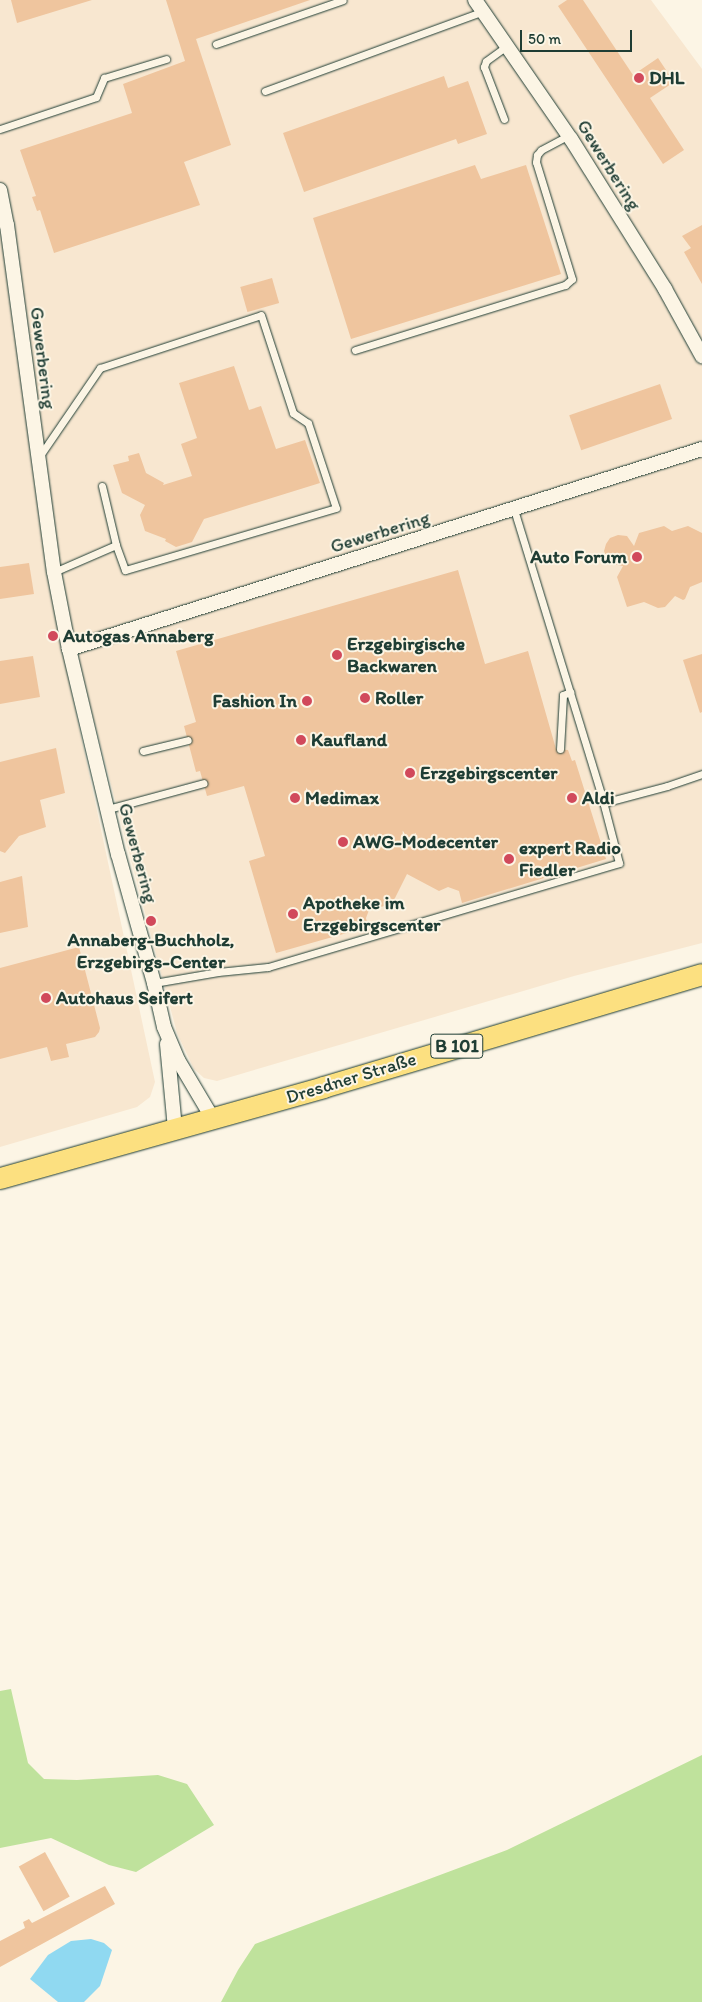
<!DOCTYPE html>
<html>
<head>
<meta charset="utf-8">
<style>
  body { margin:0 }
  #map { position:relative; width:702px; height:2002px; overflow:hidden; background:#fcf5e5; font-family:Itim,sans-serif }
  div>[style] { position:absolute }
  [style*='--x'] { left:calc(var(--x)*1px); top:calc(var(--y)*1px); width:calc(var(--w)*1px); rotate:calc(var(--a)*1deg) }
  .built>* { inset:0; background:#f8e7d0 }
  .green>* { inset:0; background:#bfe29c }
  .water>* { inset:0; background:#90d9f1 }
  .building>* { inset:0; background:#efc59e; transform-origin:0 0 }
  .roads { filter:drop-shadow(0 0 1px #1f3d34) drop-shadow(0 0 1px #1f3d34) }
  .service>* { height:7px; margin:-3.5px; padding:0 3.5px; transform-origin:3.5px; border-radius:3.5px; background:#fcf5e5 }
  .minor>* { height:14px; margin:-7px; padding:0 7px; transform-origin:7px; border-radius:7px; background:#fcf5e5 }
  .primary>* { height:21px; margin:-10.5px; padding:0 10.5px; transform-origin:10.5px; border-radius:10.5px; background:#fce080 }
  .dots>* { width:14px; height:14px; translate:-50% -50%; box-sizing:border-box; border:2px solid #fcf5e5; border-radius:50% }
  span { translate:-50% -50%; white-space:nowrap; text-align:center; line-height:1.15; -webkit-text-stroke:4px #fcf5e5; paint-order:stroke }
  .shield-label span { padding:1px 4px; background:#fcf5e5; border:1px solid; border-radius:4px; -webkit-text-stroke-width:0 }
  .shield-label { font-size:18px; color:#1f3d34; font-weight:700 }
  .poi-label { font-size:19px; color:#1f3d34; font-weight:700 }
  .left { translate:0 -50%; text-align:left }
  .right { translate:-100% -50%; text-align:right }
  .street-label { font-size:19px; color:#1f3d34 }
  .scale { position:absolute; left:520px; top:30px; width:112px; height:22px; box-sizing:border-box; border:2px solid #1f3d34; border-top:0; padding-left:6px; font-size:15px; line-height:18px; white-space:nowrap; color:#1f3d34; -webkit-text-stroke:4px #fcf5e5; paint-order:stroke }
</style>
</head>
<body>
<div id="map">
  <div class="built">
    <div style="clip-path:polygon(0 0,651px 0,702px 69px,702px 943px,574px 976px,217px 1081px,204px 1078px,194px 1069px,177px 1033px,83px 679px,70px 618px,56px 619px,155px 1082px,150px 1097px,137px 1107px,0 1147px)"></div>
  </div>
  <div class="green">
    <div style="clip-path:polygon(11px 1689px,28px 1763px,44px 1779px,77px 1780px,158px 1775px,187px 1784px,214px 1825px,136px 1872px,109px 1865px,51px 1838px,0 1848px,0 1691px)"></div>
    <div style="clip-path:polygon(702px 1755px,702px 2002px,221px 2002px,238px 1970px,255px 1944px,507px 1850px)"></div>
  </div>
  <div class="water">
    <div style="clip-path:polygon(91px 1939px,104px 1943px,112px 1950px,100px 1986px,84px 2002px,58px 2002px,30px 1979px,48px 1955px,71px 1941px)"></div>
  </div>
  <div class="building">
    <div style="clip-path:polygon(11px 0,92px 0,17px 23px)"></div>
    <div style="clip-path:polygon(166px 0,310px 0,196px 39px,231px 145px,184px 162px,200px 205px,54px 253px,40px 210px,37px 211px,32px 197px,36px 196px,20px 150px,132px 113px,123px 84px,185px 61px)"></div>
    <div style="clip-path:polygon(567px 0,583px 0,633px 75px,658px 58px,674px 82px,650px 98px,684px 150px,663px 164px,558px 6px)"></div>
    <div style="clip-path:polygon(444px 76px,448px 88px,468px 81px,487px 134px,458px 144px,456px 139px,304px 192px,283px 133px)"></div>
    <div style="clip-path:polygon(475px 165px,481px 179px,526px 165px,561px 274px,351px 339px,313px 218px)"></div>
    <div style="clip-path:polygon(702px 225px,702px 284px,684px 252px,691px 248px,682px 236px)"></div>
    <div style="left:272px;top:278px;width:26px;height:33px;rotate:74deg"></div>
    <div style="clip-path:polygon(234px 366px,249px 410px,261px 406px,276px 449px,305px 440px,320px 483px,204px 519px,192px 542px,176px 547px,165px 541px,166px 539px,145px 531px,140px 515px,145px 505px,122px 493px,113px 465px,129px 461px,128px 456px,139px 453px,146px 473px,164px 483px,163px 485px,192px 476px,181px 444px,197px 438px,179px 383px)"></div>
    <div style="left:660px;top:384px;width:37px;height:96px;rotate:71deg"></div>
    <div style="clip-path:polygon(664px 526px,672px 531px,688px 526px,702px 533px,702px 582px,690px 587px,685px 599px,683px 600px,675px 596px,665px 607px,658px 608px,644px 602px,627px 607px,617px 577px,623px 566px,612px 564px,607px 559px,604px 551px,606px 544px,610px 538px,618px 535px,627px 536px,634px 546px,639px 533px)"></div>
    <div style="clip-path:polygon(29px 563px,34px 594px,0 599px,0 567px)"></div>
    <div style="clip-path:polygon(458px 570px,485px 664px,528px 651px,556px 749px,568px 750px,572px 761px,575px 760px,606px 859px,462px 903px,459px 891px,448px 887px,439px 891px,407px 874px,392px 904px,369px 910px,366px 918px,368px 927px,276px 953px,249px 861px,265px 856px,244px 786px,207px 796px,200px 771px,196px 772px,184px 726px,196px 722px,176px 651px)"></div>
    <div style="clip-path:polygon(702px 654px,702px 712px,700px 713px,683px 660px)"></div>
    <div style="clip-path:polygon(33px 656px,40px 697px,0 704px,0 661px)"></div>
    <div style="clip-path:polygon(56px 748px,65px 793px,40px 800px,46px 827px,19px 836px,5px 853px,0 851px,0 762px)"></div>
    <div style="clip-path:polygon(22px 876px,28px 927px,0 933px,0 882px)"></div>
    <div style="clip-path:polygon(79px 947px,100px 1028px,99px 1032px,95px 1037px,66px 1044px,69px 1057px,51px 1061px,47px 1047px,0 1059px,0 968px)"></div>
    <div style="left:45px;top:1852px;width:51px;height:30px;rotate:61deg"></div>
    <div style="clip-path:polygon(105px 1886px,115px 1904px,0 1967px,0 1941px,25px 1928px,23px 1922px,29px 1919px,32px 1923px)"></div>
  </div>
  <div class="roads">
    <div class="service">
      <div style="--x:216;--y:44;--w:134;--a:-19.1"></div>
      <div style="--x:265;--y:91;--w:233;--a:-20.1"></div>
      <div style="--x:504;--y:119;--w:56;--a:-111"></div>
      <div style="--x:484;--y:67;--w:6;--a:-72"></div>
      <div style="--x:486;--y:61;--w:26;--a:-36"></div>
      <div style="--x:0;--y:129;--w:101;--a:-18.4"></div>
      <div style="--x:96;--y:97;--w:21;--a:-67"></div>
      <div style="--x:104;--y:78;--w:65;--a:-17"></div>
      <div style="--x:355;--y:350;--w:220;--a:-17.2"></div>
      <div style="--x:565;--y:285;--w:9;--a:-41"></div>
      <div style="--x:572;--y:279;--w:122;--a:-107.1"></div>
      <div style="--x:536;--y:162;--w:7;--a:-82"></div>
      <div style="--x:537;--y:155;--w:6;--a:-51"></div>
      <div style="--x:541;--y:150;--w:32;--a:-28"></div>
      <div style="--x:39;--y:457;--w:108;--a:-55.6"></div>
      <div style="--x:100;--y:368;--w:169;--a:-18.2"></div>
      <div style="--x:261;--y:315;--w:103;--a:71.9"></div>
      <div style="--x:293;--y:413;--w:18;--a:34"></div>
      <div style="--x:308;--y:423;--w:89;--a:71.8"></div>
      <div style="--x:336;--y:508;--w:220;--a:163.6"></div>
      <div style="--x:125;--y:570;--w:27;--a:-110"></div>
      <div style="--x:116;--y:545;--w:68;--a:156.5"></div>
      <div style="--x:102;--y:486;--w:61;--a:76.7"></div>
      <div style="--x:560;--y:749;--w:54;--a:-86.8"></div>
      <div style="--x:563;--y:695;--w:8;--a:-23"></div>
      <div style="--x:143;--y:751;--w:46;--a:-13.7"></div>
      <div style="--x:603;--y:803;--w:66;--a:-14.9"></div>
      <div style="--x:667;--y:786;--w:37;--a:-19"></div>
      <div style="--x:108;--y:809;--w:99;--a:-15.2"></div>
      <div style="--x:154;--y:983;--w:65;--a:-9.8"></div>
      <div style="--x:218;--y:972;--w:50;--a:-5.7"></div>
      <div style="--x:268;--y:967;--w:366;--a:-16.5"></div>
      <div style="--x:619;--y:863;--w:71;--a:-104.6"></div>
      <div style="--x:601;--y:794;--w:298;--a:-107"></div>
    </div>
    <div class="minor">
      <div style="--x:475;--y:0;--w:169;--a:55.4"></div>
      <div style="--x:571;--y:139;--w:177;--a:57.9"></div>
      <div style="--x:665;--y:289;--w:77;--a:61.1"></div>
      <div style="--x:0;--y:190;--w:36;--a:79"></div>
      <div style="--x:7;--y:225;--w:350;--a:82.3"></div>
      <div style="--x:54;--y:572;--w:78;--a:79"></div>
      <div style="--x:69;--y:649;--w:211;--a:76.6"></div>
      <div style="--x:118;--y:854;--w:134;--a:74.4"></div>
      <div style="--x:154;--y:983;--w:45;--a:77.2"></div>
      <div style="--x:164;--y:1027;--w:36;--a:67"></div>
      <div style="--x:178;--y:1060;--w:69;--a:59.3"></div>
      <div style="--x:69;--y:649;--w:664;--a:-17.53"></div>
      <div style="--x:167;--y:1044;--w:85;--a:84.6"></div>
    </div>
    <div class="primary">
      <div style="--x:0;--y:1178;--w:336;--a:-15.7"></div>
      <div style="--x:323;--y:1087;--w:395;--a:-16.6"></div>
    </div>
  </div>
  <div class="dots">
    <div style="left:639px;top:78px;background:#d1495b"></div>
    <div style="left:637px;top:557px;background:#d1495b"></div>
    <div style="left:53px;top:636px;background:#d1495b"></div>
    <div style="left:337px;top:655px;background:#d1495b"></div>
    <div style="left:365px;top:698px;background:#d1495b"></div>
    <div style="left:307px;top:701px;background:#d1495b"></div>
    <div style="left:301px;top:740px;background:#d1495b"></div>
    <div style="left:410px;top:773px;background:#d1495b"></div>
    <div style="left:295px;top:798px;background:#d1495b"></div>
    <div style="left:572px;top:798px;background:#d1495b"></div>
    <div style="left:343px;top:842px;background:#d1495b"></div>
    <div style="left:509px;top:859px;background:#d1495b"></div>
    <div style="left:293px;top:914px;background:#d1495b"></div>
    <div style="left:151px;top:921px;background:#d1495b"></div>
    <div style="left:46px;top:998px;background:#d1495b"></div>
  </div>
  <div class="shield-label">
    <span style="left:457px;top:1046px">B 101</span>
  </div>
  <div class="poi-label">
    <span class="left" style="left:649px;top:78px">DHL</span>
    <span class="right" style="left:627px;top:557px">Auto Forum</span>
    <span class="left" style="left:63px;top:636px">Autogas Annaberg</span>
    <span class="left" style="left:347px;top:655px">Erzgebirgische<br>Backwaren</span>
    <span class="left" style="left:375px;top:698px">Roller</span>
    <span class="right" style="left:297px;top:701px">Fashion In</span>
    <span class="left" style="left:311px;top:740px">Kaufland</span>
    <span class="left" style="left:420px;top:773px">Erzgebirgscenter</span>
    <span class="left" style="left:305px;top:798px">Medimax</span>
    <span class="left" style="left:582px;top:798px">Aldi</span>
    <span class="left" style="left:353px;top:842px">AWG-Modecenter</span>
    <span class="left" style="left:519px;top:859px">expert Radio<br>Fiedler</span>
    <span class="left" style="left:303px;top:914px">Apotheke im<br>Erzgebirgscenter</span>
    <span style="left:151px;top:951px">Annaberg-Buchholz,<br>Erzgebirgs-Center</span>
    <span class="left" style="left:56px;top:998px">Autohaus Seifert</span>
  </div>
  <div class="street-label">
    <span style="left:609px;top:165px;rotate:58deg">Gewerbering</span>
    <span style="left:43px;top:358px;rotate:83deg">Gewerbering</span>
    <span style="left:380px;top:532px;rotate:-17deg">Gewerbering</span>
    <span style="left:138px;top:853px;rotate:75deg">Gewerbering</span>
    <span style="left:351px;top:1078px;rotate:-17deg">Dresdner Straße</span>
  </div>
  <div class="scale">50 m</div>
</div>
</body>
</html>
